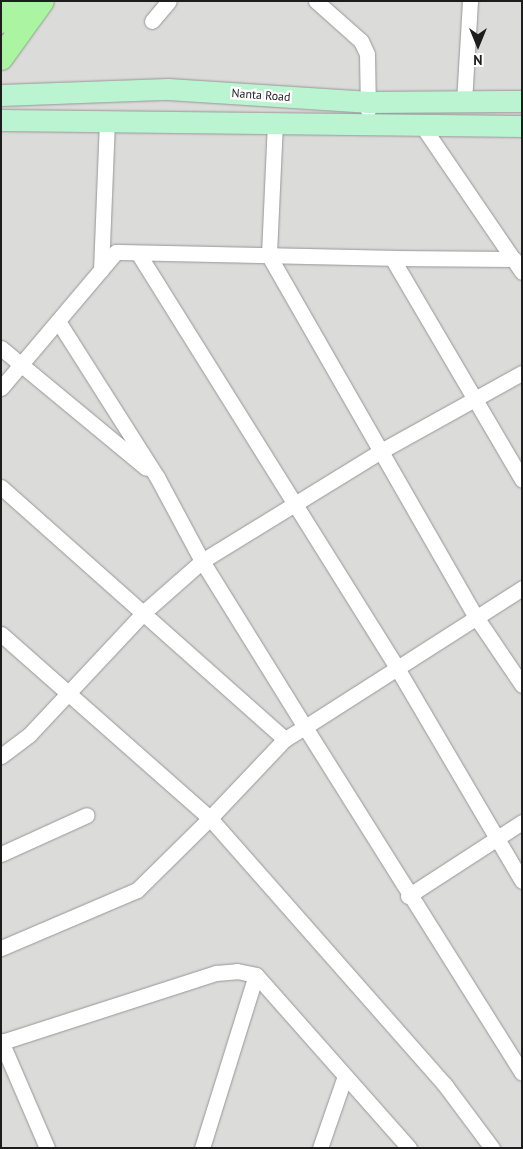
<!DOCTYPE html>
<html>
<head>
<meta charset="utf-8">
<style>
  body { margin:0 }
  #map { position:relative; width:523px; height:1149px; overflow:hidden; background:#e4ede4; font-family:"PT Sans",sans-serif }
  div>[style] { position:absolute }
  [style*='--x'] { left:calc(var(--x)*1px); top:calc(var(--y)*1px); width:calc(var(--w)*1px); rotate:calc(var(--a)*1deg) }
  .residential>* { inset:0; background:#dbdbda; transform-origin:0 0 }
  .roads { filter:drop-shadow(0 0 1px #979797) drop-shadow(0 0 1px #979797) }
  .minor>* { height:15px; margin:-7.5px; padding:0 7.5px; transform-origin:7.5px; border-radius:7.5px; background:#fff }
  .secondary>* { height:21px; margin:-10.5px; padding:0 10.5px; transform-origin:10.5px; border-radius:10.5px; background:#bbf4d0 }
  .primary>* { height:24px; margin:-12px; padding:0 12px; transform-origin:12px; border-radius:12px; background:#abf4a2 }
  span { translate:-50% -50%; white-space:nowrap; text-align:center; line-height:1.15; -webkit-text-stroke:4.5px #fff; paint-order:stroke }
  .street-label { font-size:12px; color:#1d1d1d }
  .frame { position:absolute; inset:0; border:2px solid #1d1d1d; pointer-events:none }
  .north { position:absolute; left:453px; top:20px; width:50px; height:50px; -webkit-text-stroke:4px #fff; paint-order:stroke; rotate:180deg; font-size:14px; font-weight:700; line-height:20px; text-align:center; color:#1d1d1d }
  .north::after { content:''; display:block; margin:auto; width:18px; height:22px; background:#1d1d1d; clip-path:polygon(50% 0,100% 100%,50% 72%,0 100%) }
</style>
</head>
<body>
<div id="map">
  <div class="residential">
    <div style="left:1px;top:1px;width:521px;height:1147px"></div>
  </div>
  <div class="roads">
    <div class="minor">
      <div style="--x:316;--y:1;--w:60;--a:41.6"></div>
      <div style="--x:361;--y:41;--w:14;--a:65"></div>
      <div style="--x:367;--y:54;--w:56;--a:89"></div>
      <div style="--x:152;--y:21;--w:26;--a:-50"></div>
      <div style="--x:464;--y:102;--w:101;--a:-86.6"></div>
      <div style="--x:275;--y:122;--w:134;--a:92.6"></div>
      <div style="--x:269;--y:256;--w:416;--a:60.2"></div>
      <div style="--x:476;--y:617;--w:82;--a:55.9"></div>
      <div style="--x:421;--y:124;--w:179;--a:55.7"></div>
      <div style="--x:138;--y:253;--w:489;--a:58"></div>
      <div style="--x:397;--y:668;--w:247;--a:59.6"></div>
      <div style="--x:514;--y:259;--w:122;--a:-179.5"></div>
      <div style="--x:392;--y:258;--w:257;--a:59.6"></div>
      <div style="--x:101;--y:270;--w:148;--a:-87.7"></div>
      <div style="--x:58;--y:321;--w:185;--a:57.6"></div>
      <div style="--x:157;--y:477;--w:95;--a:61.8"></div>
      <div style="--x:202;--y:561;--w:195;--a:58.2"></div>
      <div style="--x:305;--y:727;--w:258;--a:-32.6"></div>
      <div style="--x:1;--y:348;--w:188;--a:39.6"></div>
      <div style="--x:1;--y:388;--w:178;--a:-49.8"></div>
      <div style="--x:116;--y:252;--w:276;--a:1.2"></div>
      <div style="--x:1;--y:487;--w:380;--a:41.6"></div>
      <div style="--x:1;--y:634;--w:278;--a:41.4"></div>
      <div style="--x:210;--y:818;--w:103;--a:135.4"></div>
      <div style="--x:137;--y:890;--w:148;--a:156.9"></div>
      <div style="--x:1;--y:756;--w:35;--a:-37"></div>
      <div style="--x:29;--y:735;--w:167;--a:-46.9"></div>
      <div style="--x:143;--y:613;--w:79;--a:-41.4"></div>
      <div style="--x:202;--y:561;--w:210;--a:-31.6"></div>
      <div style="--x:381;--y:451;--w:161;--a:-29"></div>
      <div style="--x:1;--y:854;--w:94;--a:-24.4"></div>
      <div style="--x:408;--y:896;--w:136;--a:-33"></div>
      <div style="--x:1;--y:1041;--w:116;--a:66.7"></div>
      <div style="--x:2;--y:1042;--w:225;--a:-17.9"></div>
      <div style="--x:216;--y:973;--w:21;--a:-5"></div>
      <div style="--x:237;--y:971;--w:19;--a:12"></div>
      <div style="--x:202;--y:1148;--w:181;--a:-72.7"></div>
      <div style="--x:256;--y:975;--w:231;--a:48.5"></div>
      <div style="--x:320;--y:1148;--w:76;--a:-70.9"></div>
      <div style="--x:492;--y:1148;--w:79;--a:-126.7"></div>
      <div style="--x:445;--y:1085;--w:356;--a:-131.4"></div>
      <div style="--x:210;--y:818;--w:109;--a:-46.5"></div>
      <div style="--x:285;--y:739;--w:23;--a:-31"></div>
      <div style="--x:305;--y:727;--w:408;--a:57.9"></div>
    </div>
    <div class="secondary">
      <div style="--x:1;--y:95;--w:167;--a:-2.1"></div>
      <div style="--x:168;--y:89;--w:199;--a:3.7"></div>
      <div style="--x:367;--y:102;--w:155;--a:-0.4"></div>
      <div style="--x:1;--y:120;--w:521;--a:0.66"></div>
    </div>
    <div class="primary">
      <div style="--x:1;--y:21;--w:25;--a:-53"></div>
      <div style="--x:1;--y:58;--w:70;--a:-54.3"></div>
    </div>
  </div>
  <div class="street-label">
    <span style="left:261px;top:95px;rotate:4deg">Nanta Road</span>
  </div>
  <div class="frame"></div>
  <div class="north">N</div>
</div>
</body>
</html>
